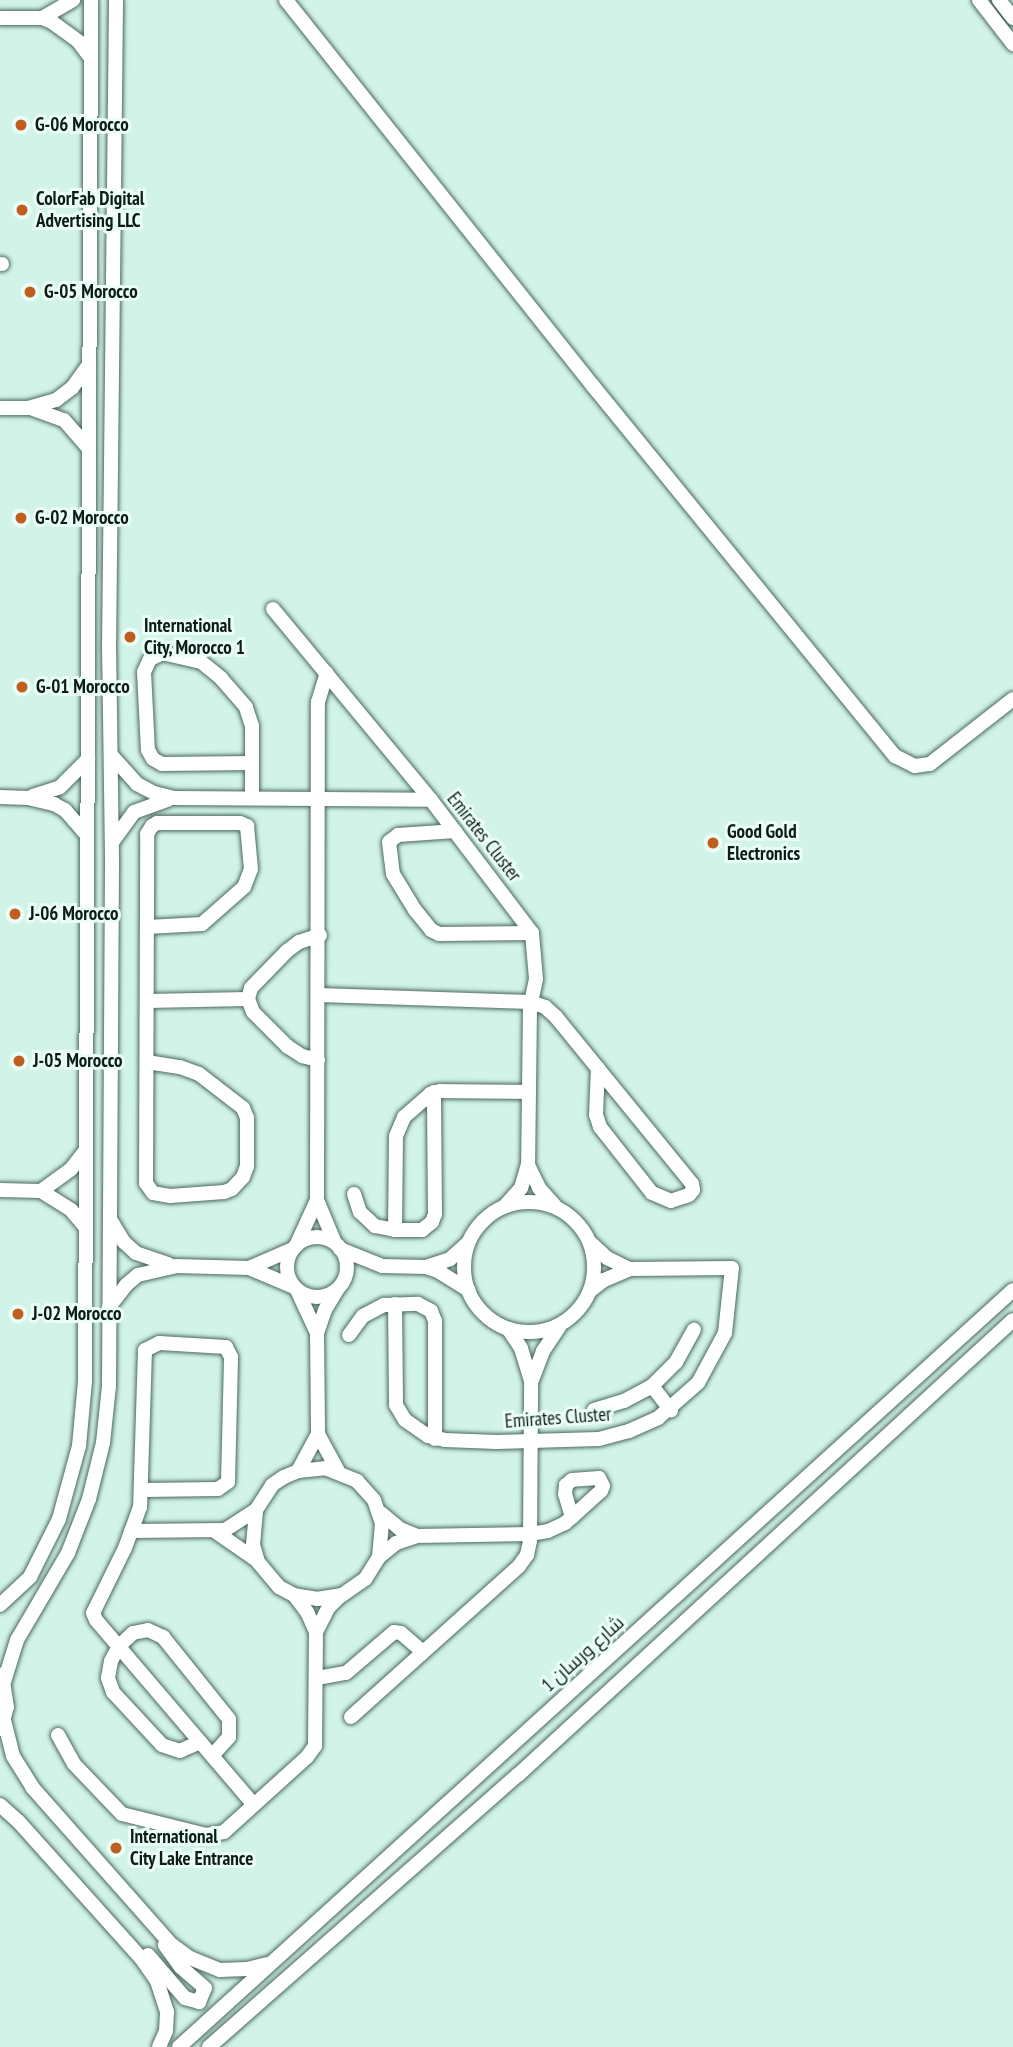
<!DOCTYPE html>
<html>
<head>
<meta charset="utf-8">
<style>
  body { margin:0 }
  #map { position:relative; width:1013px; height:2047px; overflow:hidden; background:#d2f4e8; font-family:"PT Sans Narrow",Cairo,sans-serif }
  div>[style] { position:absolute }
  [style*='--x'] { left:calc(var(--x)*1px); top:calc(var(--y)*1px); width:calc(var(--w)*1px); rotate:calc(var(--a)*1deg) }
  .roads { filter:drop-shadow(0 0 2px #4b685f) drop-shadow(0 0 2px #4b685f) }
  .minor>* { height:14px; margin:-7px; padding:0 7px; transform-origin:7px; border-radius:7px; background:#fff }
  .minor>.ring { margin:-7px; padding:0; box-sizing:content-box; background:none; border:14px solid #fff; border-radius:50% }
  .dots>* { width:19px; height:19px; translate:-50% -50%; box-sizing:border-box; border:4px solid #eafef6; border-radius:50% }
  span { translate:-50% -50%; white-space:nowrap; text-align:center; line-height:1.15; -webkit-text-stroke:6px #eafef6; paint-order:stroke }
  .poi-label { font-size:19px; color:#0f1b17; font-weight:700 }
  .left { translate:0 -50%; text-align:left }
  .street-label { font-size:19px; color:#0f1b17 }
</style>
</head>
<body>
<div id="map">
  <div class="roads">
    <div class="minor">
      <div style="--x:286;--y:0;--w:493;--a:51.5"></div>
      <div style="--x:593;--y:386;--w:478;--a:50.8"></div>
      <div style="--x:895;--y:756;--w:22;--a:27"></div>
      <div style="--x:915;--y:766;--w:15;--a:-8"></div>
      <div style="--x:930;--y:764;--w:105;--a:-38.1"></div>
      <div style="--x:979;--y:0;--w:56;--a:52.3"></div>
      <div style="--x:999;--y:0;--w:23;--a:52"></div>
      <div style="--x:0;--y:18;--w:42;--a:0"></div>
      <div style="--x:42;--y:18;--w:11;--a:22"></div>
      <div style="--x:52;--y:22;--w:32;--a:36"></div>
      <div style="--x:78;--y:41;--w:21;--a:53"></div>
      <div style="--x:42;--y:18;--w:36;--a:-30"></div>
      <div style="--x:0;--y:264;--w:2;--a:0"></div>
      <div style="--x:0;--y:408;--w:28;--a:0"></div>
      <div style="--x:28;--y:408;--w:29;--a:-16"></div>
      <div style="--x:56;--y:400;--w:20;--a:-37"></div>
      <div style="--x:72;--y:388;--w:26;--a:-54"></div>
      <div style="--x:33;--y:409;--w:33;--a:20"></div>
      <div style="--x:64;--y:420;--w:37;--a:49"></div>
      <div style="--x:273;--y:609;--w:248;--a:50.4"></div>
      <div style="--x:431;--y:800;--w:167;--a:52.8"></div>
      <div style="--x:532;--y:933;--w:46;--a:85"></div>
      <div style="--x:536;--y:979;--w:30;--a:102"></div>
      <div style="--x:530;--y:1008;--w:156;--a:90.7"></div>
      <div style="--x:528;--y:1164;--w:25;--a:106"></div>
      <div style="--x:521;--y:1188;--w:25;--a:132"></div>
      <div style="--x:111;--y:755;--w:39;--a:48"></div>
      <div style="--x:137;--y:784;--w:19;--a:28"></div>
      <div style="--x:154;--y:793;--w:21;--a:14"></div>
      <div style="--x:174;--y:798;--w:257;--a:0.4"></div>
      <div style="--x:33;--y:796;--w:28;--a:-18"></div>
      <div style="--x:60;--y:787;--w:40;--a:-45"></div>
      <div style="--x:0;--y:797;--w:28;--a:2"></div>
      <div style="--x:28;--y:798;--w:27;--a:13"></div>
      <div style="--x:54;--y:804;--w:13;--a:29"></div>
      <div style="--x:65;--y:810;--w:33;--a:49"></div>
      <div style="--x:252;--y:798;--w:72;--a:-90"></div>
      <div style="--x:252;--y:726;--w:20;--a:-108"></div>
      <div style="--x:246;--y:707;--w:38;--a:-131"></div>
      <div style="--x:221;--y:678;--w:26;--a:-141"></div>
      <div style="--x:201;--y:662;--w:39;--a:-167"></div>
      <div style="--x:163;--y:653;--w:14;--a:155"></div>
      <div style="--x:150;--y:659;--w:14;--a:115"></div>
      <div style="--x:144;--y:672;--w:78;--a:87.1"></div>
      <div style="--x:148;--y:750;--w:10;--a:61"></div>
      <div style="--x:153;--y:759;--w:10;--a:29"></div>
      <div style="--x:162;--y:764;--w:90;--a:-0.6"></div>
      <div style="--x:455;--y:831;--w:57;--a:176"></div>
      <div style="--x:398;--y:835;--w:11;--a:142"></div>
      <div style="--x:389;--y:842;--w:32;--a:83"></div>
      <div style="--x:393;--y:874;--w:42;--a:58.6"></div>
      <div style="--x:415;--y:910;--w:26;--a:51"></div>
      <div style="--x:431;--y:930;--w:9;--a:27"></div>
      <div style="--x:439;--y:934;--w:93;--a:-0.6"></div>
      <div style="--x:113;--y:841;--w:36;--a:-54"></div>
      <div style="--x:134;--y:812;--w:37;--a:-20"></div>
      <div style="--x:319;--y:995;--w:211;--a:1.9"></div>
      <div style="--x:530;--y:1002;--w:16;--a:18"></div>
      <div style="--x:545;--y:1007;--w:15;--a:42"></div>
      <div style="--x:556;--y:1017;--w:215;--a:50.8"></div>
      <div style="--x:692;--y:1184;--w:6;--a:81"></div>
      <div style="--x:693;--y:1190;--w:6;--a:129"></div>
      <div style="--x:689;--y:1195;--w:19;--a:162"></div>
      <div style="--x:671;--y:1201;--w:21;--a:-157"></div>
      <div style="--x:652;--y:1193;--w:84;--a:-128.2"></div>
      <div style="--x:600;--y:1127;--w:13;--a:-108"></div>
      <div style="--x:596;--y:1115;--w:47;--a:-87.6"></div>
      <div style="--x:147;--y:1001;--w:101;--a:-1.1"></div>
      <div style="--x:318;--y:1060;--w:16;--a:-166"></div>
      <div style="--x:302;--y:1056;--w:17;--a:-147"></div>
      <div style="--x:288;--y:1047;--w:49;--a:-135"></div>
      <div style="--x:253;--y:1012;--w:14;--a:-111"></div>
      <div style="--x:248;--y:999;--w:11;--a:-75"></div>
      <div style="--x:251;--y:988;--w:52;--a:-45.8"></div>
      <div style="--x:287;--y:951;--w:15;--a:-37"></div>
      <div style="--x:299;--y:942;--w:22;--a:-18"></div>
      <div style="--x:147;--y:1062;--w:33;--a:9"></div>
      <div style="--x:180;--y:1067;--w:20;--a:20"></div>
      <div style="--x:199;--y:1074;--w:56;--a:37.7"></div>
      <div style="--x:243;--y:1108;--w:11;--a:68"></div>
      <div style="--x:247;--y:1118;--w:48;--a:90"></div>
      <div style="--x:247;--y:1166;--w:12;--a:110"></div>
      <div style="--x:243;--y:1177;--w:16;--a:133"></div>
      <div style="--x:232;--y:1189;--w:9;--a:159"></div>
      <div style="--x:224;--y:1192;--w:54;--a:175.8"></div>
      <div style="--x:170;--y:1196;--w:17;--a:-170"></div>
      <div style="--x:153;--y:1193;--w:12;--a:-125"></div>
      <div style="--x:146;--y:1183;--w:349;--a:-89.8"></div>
      <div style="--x:147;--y:834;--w:9;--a:-58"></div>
      <div style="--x:152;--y:826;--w:6;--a:-31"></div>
      <div style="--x:157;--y:823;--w:83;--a:0"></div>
      <div style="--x:240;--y:823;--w:8;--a:23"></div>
      <div style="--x:247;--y:826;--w:43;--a:84.7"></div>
      <div style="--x:251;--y:869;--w:19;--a:111"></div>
      <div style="--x:244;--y:887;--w:56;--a:138.6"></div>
      <div style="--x:202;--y:924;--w:55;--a:176.9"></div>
      <div style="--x:528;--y:1165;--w:25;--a:64"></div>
      <div style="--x:539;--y:1188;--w:24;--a:48"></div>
      <div style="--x:0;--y:1190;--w:41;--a:1.4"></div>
      <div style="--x:41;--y:1191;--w:36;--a:32"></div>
      <div style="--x:71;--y:1210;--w:23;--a:50"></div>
      <div style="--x:41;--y:1191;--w:37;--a:-36"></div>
      <div style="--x:71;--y:1169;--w:24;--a:-52"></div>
      <div style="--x:354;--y:1194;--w:19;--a:72"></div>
      <div style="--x:360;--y:1212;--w:21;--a:43"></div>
      <div style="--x:375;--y:1226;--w:20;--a:11"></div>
      <div style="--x:395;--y:1230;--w:27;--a:0"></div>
      <div style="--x:422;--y:1230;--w:13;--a:-39"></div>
      <div style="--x:432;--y:1222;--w:9;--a:-69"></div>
      <div style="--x:435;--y:1214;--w:122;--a:-90.5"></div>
      <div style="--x:317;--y:1200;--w:47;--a:67.3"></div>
      <div class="ring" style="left:464px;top:1202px;width:116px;height:116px"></div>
      <div style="--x:110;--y:1219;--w:27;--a:59"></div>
      <div style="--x:124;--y:1242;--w:16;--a:43"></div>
      <div style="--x:136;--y:1253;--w:34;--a:19"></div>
      <div style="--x:395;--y:1230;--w:94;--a:-89.4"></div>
      <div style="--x:396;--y:1136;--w:21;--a:-67"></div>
      <div style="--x:404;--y:1117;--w:35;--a:-41"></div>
      <div style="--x:430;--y:1094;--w:10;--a:-17"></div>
      <div style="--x:440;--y:1091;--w:89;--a:0.6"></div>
      <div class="ring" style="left:287px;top:1237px;width:46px;height:46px"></div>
      <div style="--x:591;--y:1243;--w:22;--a:43"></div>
      <div style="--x:607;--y:1258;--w:25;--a:26"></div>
      <div style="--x:296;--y:1246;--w:51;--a:-65.5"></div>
      <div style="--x:317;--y:1200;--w:498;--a:-89.9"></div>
      <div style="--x:318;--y:702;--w:30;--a:-73"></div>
      <div style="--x:340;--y:1249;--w:45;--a:22"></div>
      <div style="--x:382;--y:1266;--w:44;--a:1.3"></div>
      <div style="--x:426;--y:1267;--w:13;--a:18"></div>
      <div style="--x:438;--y:1271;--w:36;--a:32"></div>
      <div style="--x:426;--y:1267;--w:25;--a:-18"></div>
      <div style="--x:450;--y:1259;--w:24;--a:-42"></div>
      <div style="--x:249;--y:1268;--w:48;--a:-23.4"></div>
      <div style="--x:297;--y:1290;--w:47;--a:65.1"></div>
      <div style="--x:337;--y:1290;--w:23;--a:121"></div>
      <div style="--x:325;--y:1310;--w:24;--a:109"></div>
      <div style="--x:317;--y:1333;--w:101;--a:89.4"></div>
      <div style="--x:318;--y:1434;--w:42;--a:61.6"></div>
      <div style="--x:395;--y:1304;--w:101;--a:89.4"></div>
      <div style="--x:396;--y:1405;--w:17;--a:59"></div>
      <div style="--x:405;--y:1420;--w:28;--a:35"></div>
      <div style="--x:428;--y:1436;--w:17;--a:13"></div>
      <div style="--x:445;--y:1440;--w:52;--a:2.2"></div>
      <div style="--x:497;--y:1442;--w:102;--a:-1.7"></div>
      <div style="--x:599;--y:1439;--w:31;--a:-15"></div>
      <div style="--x:629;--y:1431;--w:32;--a:-24"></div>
      <div style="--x:658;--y:1418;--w:53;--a:-41.2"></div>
      <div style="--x:698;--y:1383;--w:57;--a:-61.6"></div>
      <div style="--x:725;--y:1333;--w:65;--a:-83.9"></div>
      <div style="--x:732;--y:1268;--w:102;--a:179.4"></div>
      <div style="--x:630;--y:1269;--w:28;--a:157"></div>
      <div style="--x:604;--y:1280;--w:18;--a:142"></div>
      <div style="--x:109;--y:1307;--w:28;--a:-52"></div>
      <div style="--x:126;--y:1285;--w:16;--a:-40"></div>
      <div style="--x:138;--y:1275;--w:39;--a:-13"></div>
      <div style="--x:176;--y:1266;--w:73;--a:1.6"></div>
      <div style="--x:249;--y:1268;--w:49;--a:22.9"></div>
      <div style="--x:349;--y:1335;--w:24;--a:-54"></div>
      <div style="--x:363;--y:1316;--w:24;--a:-28"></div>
      <div style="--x:384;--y:1305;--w:34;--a:-2"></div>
      <div style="--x:418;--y:1304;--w:15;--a:28"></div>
      <div style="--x:431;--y:1311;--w:11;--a:68"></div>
      <div style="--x:435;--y:1321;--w:118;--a:90"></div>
      <div style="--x:532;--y:1380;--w:31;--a:-69"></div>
      <div style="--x:543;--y:1351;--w:29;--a:-56"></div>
      <div style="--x:652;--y:1386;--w:31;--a:52"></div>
      <div style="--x:594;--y:1410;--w:31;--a:-17"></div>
      <div style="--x:624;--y:1401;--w:32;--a:-28"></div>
      <div style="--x:652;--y:1386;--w:34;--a:-45"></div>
      <div style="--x:676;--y:1362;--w:37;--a:-61"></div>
      <div style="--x:298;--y:1471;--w:42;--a:-61.6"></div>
      <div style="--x:143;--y:1490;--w:75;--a:-0.8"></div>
      <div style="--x:218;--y:1489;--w:12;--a:-35"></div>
      <div style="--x:228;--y:1482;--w:125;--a:-88.6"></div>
      <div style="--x:231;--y:1357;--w:11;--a:-117"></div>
      <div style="--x:226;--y:1347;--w:67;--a:-176.6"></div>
      <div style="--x:159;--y:1343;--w:16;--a:153"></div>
      <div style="--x:145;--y:1350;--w:157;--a:91.8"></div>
      <div style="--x:140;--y:1507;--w:44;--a:110.1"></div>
      <div style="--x:125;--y:1548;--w:72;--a:116.2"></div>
      <div style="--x:93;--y:1613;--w:8;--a:67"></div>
      <div style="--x:96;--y:1620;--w:243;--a:49.5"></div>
      <div style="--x:381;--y:1513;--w:25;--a:40"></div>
      <div style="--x:400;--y:1529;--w:18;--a:22"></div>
      <div style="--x:131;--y:1531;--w:94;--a:-0.6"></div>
      <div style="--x:225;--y:1530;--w:37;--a:-33"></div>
      <div style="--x:256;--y:1510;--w:30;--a:-57"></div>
      <div style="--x:272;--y:1485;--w:14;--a:-34"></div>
      <div style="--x:284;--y:1477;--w:15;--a:-23"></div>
      <div style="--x:298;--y:1471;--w:27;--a:-6"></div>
      <div style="--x:325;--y:1468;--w:35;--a:22"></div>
      <div style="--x:357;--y:1481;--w:25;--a:48"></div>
      <div style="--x:374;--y:1500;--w:24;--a:71"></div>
      <div style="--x:382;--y:1523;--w:34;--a:95"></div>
      <div style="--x:379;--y:1557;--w:26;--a:122"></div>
      <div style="--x:365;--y:1579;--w:28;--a:145"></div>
      <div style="--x:342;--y:1595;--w:24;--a:171"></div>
      <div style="--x:318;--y:1599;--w:24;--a:-171"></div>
      <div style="--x:294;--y:1595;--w:17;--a:-152"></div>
      <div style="--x:279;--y:1587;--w:33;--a:-130"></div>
      <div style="--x:258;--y:1562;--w:18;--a:-106"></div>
      <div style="--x:253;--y:1545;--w:35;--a:-85"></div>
      <div style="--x:216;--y:1532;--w:47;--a:34.7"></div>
      <div style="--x:379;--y:1557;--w:22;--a:-39"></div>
      <div style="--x:396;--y:1543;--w:22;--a:-18"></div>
      <div style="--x:417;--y:1536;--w:113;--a:-1"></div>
      <div style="--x:530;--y:1534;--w:18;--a:-9"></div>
      <div style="--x:548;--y:1531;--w:19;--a:-25"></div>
      <div style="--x:565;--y:1523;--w:9;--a:-41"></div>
      <div style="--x:572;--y:1517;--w:39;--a:-42"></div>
      <div style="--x:601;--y:1491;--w:5;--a:-68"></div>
      <div style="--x:603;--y:1486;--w:9;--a:-117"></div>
      <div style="--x:599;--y:1478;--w:27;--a:176"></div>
      <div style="--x:572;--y:1480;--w:8;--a:140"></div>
      <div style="--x:566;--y:1485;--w:9;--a:96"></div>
      <div style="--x:565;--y:1494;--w:24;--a:73"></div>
      <div style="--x:0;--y:1605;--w:41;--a:-43"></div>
      <div style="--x:30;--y:1577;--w:65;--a:-63.4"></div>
      <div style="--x:59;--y:1519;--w:76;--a:-74.7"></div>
      <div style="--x:79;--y:1446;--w:65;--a:-84.7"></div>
      <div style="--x:85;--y:1381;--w:1381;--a:-89.75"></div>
      <div style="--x:316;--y:1632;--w:28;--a:-63"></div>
      <div style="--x:329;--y:1607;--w:16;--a:-45"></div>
      <div style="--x:317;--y:1678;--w:29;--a:-10"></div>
      <div style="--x:346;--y:1673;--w:63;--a:-40.5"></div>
      <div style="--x:394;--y:1632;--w:7;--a:8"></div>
      <div style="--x:401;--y:1633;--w:29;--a:41"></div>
      <div style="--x:4;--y:1682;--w:44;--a:-72.8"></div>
      <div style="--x:17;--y:1640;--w:101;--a:-59.6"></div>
      <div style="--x:68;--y:1553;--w:58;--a:-68.7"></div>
      <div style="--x:89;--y:1499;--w:58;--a:-76"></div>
      <div style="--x:103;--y:1443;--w:57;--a:-84"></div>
      <div style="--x:109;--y:1386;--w:528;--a:-89.67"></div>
      <div style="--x:112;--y:858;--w:208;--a:-90.8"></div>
      <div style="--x:109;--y:650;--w:650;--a:-89.38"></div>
      <div style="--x:351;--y:1717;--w:226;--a:-41.9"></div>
      <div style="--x:519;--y:1566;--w:14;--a:-54"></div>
      <div style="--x:527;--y:1555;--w:14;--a:-78"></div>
      <div style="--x:530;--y:1541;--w:160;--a:-89.6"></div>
      <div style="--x:531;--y:1381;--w:34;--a:-107"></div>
      <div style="--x:521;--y:1348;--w:23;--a:-124"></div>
      <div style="--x:4;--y:1720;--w:37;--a:76"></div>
      <div style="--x:13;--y:1756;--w:36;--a:58"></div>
      <div style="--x:32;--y:1787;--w:211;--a:48.5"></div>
      <div style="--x:172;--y:1945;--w:22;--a:36"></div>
      <div style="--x:190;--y:1958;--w:32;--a:22"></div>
      <div style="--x:220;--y:1970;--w:27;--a:-2"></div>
      <div style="--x:247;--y:1969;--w:21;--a:-14"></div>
      <div style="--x:1;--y:1729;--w:23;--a:-75"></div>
      <div style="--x:7;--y:1707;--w:33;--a:-99"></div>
      <div style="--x:58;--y:1735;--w:33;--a:61"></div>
      <div style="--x:74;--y:1764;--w:69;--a:46.2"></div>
      <div style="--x:122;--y:1814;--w:87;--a:14"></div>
      <div style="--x:206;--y:1835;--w:18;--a:-9"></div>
      <div style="--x:224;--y:1832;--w:112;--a:-42.1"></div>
      <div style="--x:307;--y:1757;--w:14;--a:-54"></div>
      <div style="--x:315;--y:1746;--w:114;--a:-89.5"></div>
      <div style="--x:316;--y:1632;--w:22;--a:-114"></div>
      <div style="--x:307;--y:1612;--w:21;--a:-127"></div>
      <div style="--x:200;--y:1742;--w:22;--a:156"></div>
      <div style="--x:180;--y:1751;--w:19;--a:-162"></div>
      <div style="--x:162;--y:1745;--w:72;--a:-132.8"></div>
      <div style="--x:113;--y:1692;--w:15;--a:-110"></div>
      <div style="--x:108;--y:1678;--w:17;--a:-80"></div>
      <div style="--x:111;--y:1661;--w:17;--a:-62"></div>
      <div style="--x:119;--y:1646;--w:19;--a:-43"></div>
      <div style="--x:133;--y:1633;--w:15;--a:-11"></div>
      <div style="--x:148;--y:1630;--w:17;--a:25"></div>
      <div style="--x:163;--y:1637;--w:105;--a:51.2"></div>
      <div style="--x:229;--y:1719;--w:18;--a:90"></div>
      <div style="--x:229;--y:1737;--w:25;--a:132"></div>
      <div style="--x:0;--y:1805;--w:24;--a:42"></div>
      <div style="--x:18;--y:1821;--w:184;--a:48.1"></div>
      <div style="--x:141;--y:1958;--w:28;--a:55"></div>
      <div style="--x:157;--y:1981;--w:33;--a:72"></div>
      <div style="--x:167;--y:2012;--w:19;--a:93"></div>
      <div style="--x:166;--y:2031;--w:17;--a:114"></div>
      <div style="--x:148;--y:1955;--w:57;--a:49.3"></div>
      <div style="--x:185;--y:1998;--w:15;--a:16"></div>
      <div style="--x:199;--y:2002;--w:15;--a:-67"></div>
      <div style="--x:205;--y:1988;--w:33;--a:-139"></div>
      <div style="--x:180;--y:1966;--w:26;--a:-126"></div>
      <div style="--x:179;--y:2047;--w:1126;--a:-42.23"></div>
      <div style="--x:209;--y:2047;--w:412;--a:-41.4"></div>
      <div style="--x:518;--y:1775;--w:672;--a:-42.59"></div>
    </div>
  </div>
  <div class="dots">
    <div style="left:21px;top:125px;background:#bf5e1e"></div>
    <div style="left:22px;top:210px;background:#bf5e1e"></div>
    <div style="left:30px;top:292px;background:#bf5e1e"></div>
    <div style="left:21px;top:518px;background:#bf5e1e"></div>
    <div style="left:130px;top:637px;background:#bf5e1e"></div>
    <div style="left:22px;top:687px;background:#bf5e1e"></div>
    <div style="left:713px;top:843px;background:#bf5e1e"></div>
    <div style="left:15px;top:914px;background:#bf5e1e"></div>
    <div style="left:19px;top:1061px;background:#bf5e1e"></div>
    <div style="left:18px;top:1314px;background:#bf5e1e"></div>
    <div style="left:116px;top:1848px;background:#bf5e1e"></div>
  </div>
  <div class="poi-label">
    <span class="left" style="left:35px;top:125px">G-06 Morocco</span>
    <span class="left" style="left:36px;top:210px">ColorFab Digital<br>Advertising LLC</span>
    <span class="left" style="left:44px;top:292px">G-05 Morocco</span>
    <span class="left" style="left:35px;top:518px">G-02 Morocco</span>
    <span class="left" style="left:144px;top:637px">International<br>City, Morocco 1</span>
    <span class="left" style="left:36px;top:687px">G-01 Morocco</span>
    <span class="left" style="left:727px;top:843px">Good Gold<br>Electronics</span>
    <span class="left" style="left:29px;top:914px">J-06 Morocco</span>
    <span class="left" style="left:33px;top:1061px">J-05 Morocco</span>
    <span class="left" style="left:32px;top:1314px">J-02 Morocco</span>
    <span class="left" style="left:130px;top:1848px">International<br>City Lake Entrance</span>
  </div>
  <div class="street-label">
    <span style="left:484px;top:837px;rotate:52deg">Emirates Cluster</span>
    <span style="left:558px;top:1418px;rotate:-4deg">Emirates Cluster</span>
    <span style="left:583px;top:1654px;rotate:-42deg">شارع ورسان 1</span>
  </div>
</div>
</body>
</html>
